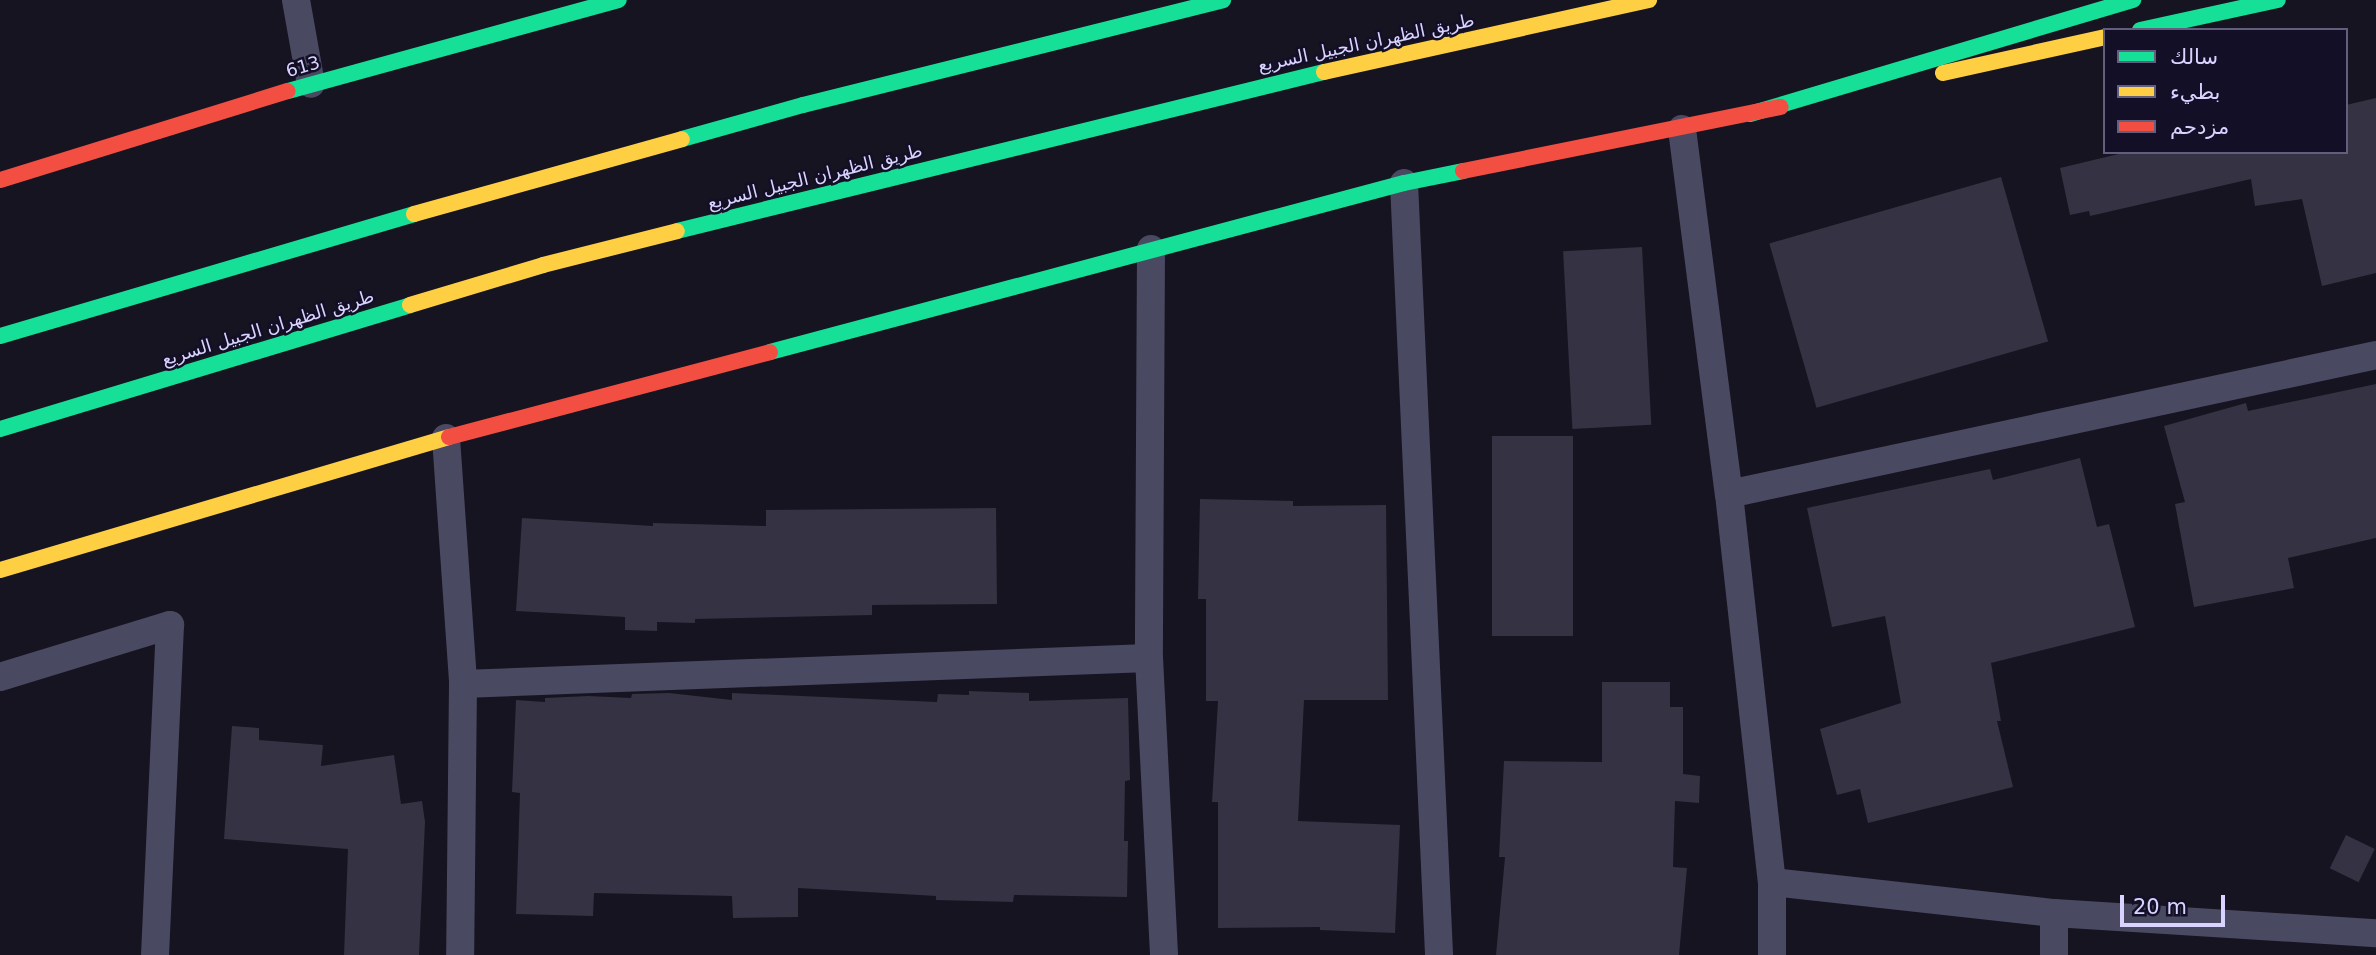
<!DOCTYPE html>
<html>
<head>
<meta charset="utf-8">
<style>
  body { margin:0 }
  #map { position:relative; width:2376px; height:955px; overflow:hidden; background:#161421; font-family:"DejaVu Sans","Noto Sans Arabic",sans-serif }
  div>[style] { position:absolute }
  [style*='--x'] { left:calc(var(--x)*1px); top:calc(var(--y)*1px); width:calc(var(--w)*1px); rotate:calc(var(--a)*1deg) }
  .building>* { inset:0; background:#343243; transform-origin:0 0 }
  .street>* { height:28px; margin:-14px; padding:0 14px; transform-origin:14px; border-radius:14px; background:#4a4962 }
  .fast>* { height:16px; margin:-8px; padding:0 8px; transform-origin:8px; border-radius:8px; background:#16e098 }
  .slow>* { height:16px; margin:-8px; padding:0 8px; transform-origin:8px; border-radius:8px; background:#ffcf43 }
  .jam>* { height:16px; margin:-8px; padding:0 8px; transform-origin:8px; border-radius:8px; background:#f24e42 }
  span { translate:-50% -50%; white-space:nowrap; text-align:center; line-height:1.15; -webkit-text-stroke:5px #130f26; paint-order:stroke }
  .street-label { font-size:18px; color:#d9d4ff }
  .legend { position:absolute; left:2103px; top:28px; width:245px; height:126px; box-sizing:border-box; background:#130f26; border:2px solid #625e7d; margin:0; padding:9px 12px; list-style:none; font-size:21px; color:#d9d4ff }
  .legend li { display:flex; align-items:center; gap:14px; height:35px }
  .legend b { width:35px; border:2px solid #625e7d }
  .scale { position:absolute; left:2120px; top:895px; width:105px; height:32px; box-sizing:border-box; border:4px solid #d9d4ff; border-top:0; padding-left:9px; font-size:21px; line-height:24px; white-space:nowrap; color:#d9d4ff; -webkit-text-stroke:5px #130f26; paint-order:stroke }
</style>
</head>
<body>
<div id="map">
  <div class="building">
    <div style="clip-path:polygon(2376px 98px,2376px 273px,2322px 286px,2302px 199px,2255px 206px,2251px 179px,2090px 216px,2089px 211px,2070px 215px,2060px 168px,2127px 152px,2346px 152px,2346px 105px)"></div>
    <div style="left:2001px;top:177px;width:171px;height:241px;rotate:74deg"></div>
    <div style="left:1642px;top:247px;width:178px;height:79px;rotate:87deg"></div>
    <div style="clip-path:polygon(2376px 384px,2376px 538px,2288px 558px,2294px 588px,2194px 607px,2175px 504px,2185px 502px,2164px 426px,2246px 403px,2248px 411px)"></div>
    <div style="left:1492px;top:436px;width:81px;height:200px"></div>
    <div style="clip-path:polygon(2080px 458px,2097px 527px,2109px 524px,2135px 627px,1991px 663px,2001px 721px,1997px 721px,2013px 787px,1868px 823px,1860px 789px,1837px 795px,1820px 729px,1901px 703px,1885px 616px,1832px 627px,1807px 508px,1990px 469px,1993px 480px)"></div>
    <div style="clip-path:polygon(1200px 499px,1293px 501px,1293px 506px,1386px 505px,1388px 700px,1304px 700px,1298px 821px,1400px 825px,1395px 933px,1320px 930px,1320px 927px,1218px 928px,1218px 802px,1212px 802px,1218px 701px,1206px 701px,1206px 599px,1198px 599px)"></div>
    <div style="clip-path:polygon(996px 508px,997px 604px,872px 605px,872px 615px,695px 619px,695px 623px,657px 622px,657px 631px,625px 630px,625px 617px,516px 611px,522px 518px,653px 526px,653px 523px,766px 526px,766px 510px)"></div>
    <div style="clip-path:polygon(1602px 682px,1670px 682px,1670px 707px,1683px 707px,1683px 774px,1700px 776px,1699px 803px,1675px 801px,1673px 867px,1687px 868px,1679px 955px,1496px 955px,1505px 857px,1499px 857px,1504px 761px,1602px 762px)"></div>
    <div style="clip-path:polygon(969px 691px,1029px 693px,1029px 701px,1128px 698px,1130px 780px,1125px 781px,1124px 841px,1128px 841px,1127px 897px,1014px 895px,1013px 902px,936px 900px,936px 896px,798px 888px,798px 917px,733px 918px,732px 896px,594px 893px,593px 916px,516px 914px,520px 793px,512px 792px,516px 700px,545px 702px,545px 698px,588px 696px,631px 698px,632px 694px,669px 693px,732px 700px,732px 693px,937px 702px,938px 694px,969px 695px)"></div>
    <div style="clip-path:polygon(232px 726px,259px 728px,259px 740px,323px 745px,321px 766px,394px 755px,401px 804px,422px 801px,425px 822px,419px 955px,344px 955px,348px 849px,224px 839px)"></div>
    <div style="left:2346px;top:835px;width:32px;height:37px;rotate:26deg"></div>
  </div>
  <div class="street">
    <div style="--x:296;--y:0;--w:85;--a:79.9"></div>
    <div style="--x:1682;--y:129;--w:368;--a:82.7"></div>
    <div style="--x:1729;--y:494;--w:390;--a:83.7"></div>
    <div style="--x:1772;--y:882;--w:73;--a:90"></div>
    <div style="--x:1404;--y:183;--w:773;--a:87.4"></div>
    <div style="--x:1151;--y:249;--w:409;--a:90.3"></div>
    <div style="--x:1149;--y:658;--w:297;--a:87.1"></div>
    <div style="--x:446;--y:438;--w:247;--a:86"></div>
    <div style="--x:463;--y:684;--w:271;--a:90.6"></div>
    <div style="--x:1729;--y:494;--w:662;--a:-12.12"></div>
    <div style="--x:0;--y:677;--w:178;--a:-17"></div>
    <div style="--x:170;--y:625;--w:330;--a:92.6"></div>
    <div style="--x:463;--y:684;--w:686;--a:-2.17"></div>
    <div style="--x:1772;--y:882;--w:284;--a:6.3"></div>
    <div style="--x:2054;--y:913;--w:323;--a:3.6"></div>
    <div style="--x:2054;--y:955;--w:42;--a:-90"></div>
  </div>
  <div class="fast">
    <div style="--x:2140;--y:30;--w:141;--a:-12.3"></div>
    <div style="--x:288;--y:91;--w:343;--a:-15.4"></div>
    <div style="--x:1750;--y:114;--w:400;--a:-16.6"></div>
    <div style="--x:682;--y:139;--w:126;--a:-15.7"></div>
    <div style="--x:803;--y:105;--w:433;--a:-14"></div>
    <div style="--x:677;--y:231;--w:666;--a:-13.81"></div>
    <div style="--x:0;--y:336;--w:432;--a:-16.4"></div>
    <div style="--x:770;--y:352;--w:656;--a:-14.93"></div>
    <div style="--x:1404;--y:183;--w:60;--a:-11.5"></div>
    <div style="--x:0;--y:429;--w:428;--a:-16.8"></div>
  </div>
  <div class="slow">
    <div style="--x:1324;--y:72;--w:333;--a:-12.5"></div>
    <div style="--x:1943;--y:73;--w:166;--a:-12.5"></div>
    <div style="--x:414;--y:214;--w:278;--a:-15.6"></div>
    <div style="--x:410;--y:305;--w:139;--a:-16.7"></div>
    <div style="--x:543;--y:265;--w:138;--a:-14.2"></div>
    <div style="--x:0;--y:570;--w:468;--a:-16.5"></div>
  </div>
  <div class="jam">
    <div style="--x:1463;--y:171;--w:324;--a:-11.4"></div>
    <div style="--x:0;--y:180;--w:301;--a:-17.2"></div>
    <div style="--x:449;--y:437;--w:332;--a:-14.8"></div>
  </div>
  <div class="street-label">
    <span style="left:1366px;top:43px;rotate:-12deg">طريق الظهران الجبيل السريع</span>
    <span style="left:303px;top:67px;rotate:-16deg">613</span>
    <span style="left:815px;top:177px;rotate:-14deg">طريق الظهران الجبيل السريع</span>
    <span style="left:268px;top:328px;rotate:-17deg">طريق الظهران الجبيل السريع</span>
  </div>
  <ul class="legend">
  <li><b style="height:9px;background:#16e098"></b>سالك</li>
  <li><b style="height:9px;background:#ffcf43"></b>بطيء</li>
  <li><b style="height:9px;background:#f24e42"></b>مزدحم</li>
  </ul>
  <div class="scale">20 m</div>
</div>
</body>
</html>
